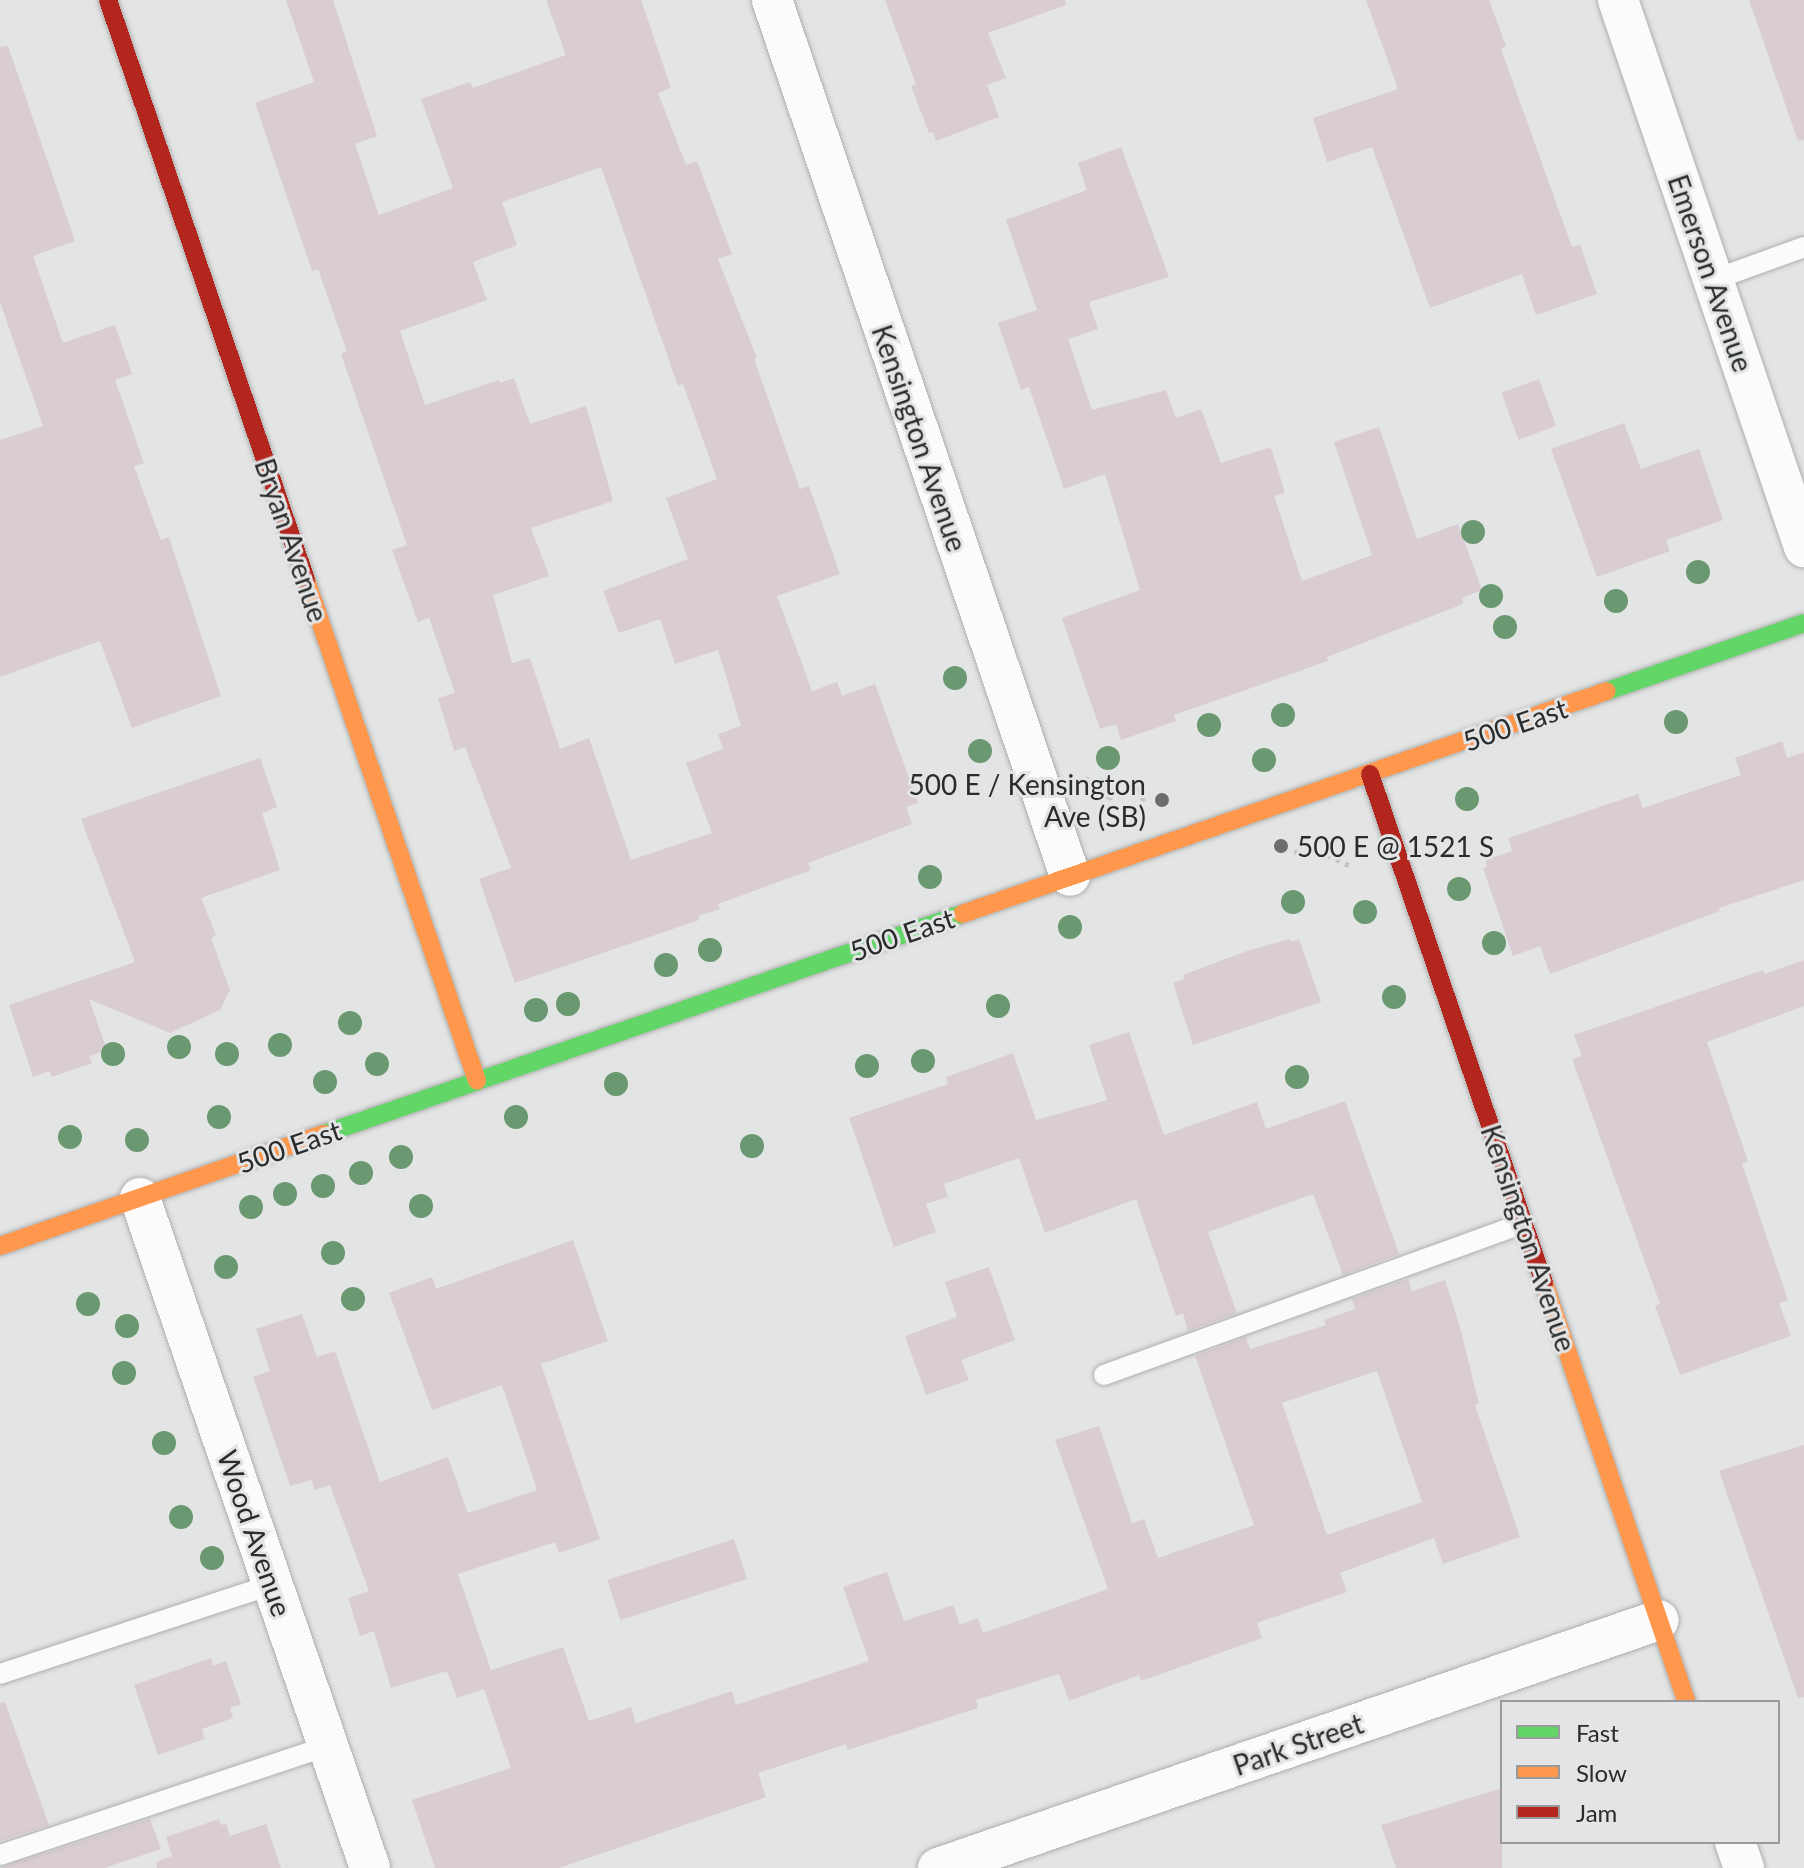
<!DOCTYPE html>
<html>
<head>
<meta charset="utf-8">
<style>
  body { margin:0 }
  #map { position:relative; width:1804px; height:1868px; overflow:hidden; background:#e3e4e4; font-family:Lato,sans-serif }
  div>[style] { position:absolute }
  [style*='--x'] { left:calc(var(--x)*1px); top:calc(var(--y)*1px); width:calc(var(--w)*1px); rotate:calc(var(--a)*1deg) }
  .building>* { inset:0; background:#daccd3; transform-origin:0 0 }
  .path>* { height:5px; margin-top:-2.5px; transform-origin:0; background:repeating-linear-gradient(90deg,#c3c4c4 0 4px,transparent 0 10px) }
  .roads { filter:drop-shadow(0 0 2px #aeafaf) drop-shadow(0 0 2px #aeafaf) }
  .lane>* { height:20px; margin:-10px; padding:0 10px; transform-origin:10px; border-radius:10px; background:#fbfbfb }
  .street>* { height:40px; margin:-20px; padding:0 20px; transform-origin:20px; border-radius:20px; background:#fbfbfb }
  .fast>* { height:18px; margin:-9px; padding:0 9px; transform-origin:9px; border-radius:9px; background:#63d668 }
  .slow>* { height:18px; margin:-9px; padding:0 9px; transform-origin:9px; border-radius:9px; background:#ff974d }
  .jam>* { height:18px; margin:-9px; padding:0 9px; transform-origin:9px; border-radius:9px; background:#b3261e }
  .trees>* { width:24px; height:24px; margin:-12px; border-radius:50%; background:#6a9870 }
  .dots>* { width:22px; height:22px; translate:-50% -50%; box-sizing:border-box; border:4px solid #e2e4e5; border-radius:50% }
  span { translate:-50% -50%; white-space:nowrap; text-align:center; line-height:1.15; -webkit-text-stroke:6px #e2e4e5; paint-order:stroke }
  .street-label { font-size:28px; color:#2a2b2b }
  .poi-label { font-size:28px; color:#2a2b2b }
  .right { translate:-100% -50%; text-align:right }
  .left { translate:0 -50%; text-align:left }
  .legend { position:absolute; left:1500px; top:1700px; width:280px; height:144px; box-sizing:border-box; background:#e2e4e5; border:2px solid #989a9b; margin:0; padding:10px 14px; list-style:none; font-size:24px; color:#2a2b2b }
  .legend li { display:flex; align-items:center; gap:16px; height:40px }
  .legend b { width:40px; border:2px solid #989a9b }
</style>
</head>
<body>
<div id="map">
  <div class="building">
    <div style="clip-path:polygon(evenodd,286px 0,333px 0,377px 136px,355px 144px,379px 215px,453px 188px,421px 99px,470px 82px,473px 88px,566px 55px,546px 0,641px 0,671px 88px,658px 93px,686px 165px,697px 161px,732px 254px,718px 259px,757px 358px,754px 359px,800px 489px,809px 486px,840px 574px,777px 596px,812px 691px,837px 682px,842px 696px,875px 684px,918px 803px,906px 807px,912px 824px,808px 863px,811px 870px,718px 904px,720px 909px,698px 916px,699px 920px,515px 983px,479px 879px,511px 868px,465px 747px,454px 751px,438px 698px,455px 693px,429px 618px,418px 622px,392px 550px,407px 545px,341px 354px,347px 352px,318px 269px,312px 271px,255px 103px,314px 82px,286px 0,601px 167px,678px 386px,683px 384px,717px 479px,666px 498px,688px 559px,603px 591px,619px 633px,660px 619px,675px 664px,718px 650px,741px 726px,718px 734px,723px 749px,686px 763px,712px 833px,631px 860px,589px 738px,560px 749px,530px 658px,512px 663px,493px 595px,549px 576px,531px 528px,613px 501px,586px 406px,530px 424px,514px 378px,500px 383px,499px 380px,425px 405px,400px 331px,487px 300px,473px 262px,517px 245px,502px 202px,601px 167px)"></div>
    <div style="clip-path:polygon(885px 0,1065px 0,1066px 5px,988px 33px,1006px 78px,987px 85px,999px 117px,936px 141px,933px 132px,929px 133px,911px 86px,916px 84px)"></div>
    <div style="clip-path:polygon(1366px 0,1489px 0,1506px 46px,1501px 49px,1572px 247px,1580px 244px,1597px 294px,1536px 315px,1522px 274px,1430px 308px,1372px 147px,1327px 162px,1313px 118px,1398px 89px)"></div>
    <div style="clip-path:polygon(1749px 0,1804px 0,1804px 140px,1798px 141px)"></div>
    <div style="clip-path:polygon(8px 46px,75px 241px,33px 256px,63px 343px,115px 325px,132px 374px,115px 380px,144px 463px,134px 466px,161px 540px,169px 537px,221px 696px,132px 728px,100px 641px,0 677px,0 440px,43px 426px,0 302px,0 47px)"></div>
    <div style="clip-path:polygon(1121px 147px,1169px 277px,1089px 302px,1098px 329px,1068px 339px,1092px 410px,1166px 390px,1176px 418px,1201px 409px,1221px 463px,1271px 447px,1285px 493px,1274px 496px,1302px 581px,1372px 555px,1334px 442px,1379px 427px,1417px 539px,1458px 524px,1482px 590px,1462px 598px,1463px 604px,1327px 657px,1328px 661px,1174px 715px,1176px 721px,1121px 740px,1116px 724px,1100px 729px,1062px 618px,1140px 590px,1105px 474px,1064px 489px,1029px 387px,1021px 390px,998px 323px,1037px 310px,1006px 220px,1087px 190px,1078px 163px)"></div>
    <div style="left:1539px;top:379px;width:50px;height:40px;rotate:70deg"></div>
    <div style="clip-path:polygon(1624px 423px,1641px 469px,1699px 449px,1723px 520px,1666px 540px,1670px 551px,1597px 577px,1551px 449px)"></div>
    <div style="clip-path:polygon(1782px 741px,1787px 758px,1804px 752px,1804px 880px,1719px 908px,1720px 911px,1550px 974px,1540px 946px,1513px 956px,1483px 868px,1487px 867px,1486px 860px,1512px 851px,1508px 838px,1638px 794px,1643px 808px,1741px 775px,1735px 758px)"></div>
    <div style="clip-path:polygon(260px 758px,277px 807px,262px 813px,280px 870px,201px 898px,216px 935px,211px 938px,230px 990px,220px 1010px,170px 1033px,89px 999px,107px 1050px,89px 1056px,92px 1063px,52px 1077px,50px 1071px,33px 1077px,9px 1005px,135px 962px,81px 819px)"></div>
    <div style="clip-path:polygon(1290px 939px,1291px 942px,1299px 939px,1321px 1002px,1193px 1045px,1173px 983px,1184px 979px,1183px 975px,1247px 951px)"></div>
    <div style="clip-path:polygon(1804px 960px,1804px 1006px,1707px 1042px,1748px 1161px,1742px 1164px,1788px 1300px,1779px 1303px,1791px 1336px,1680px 1375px,1655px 1306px,1660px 1304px,1572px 1059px,1582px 1056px,1574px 1035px,1763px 970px,1765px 974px)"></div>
    <div style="clip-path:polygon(1129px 1032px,1164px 1135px,1257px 1102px,1266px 1129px,1345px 1101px,1399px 1254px,1343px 1275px,1313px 1194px,1208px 1232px,1237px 1313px,1188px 1331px,1183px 1313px,1176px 1316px,1136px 1199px,1045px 1233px,1019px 1158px,944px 1184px,948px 1197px,926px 1204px,936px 1232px,894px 1247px,849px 1118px,948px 1084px,946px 1077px,1013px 1053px,1036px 1120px,1107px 1100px,1089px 1045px)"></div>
    <div style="clip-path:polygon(evenodd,573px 1240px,608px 1341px,541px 1364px,600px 1539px,559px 1553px,555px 1542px,458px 1574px,491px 1670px,563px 1647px,589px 1721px,631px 1707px,636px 1723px,732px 1691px,736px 1705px,869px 1661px,843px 1587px,887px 1572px,904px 1621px,953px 1605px,960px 1625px,978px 1618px,983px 1633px,1108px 1589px,1055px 1440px,1099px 1426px,1132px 1523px,1144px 1519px,1158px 1558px,1254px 1525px,1195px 1356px,1246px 1337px,1250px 1349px,1326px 1325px,1324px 1320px,1355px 1309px,1352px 1299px,1408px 1279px,1412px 1291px,1445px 1280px,1460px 1327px,1479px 1404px,1475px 1405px,1520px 1537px,1443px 1564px,1434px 1538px,1340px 1573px,1347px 1592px,1257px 1623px,1262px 1638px,1141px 1681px,1139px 1675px,1069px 1701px,1059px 1674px,976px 1700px,978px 1708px,848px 1750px,846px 1744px,758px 1773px,766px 1797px,559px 1868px,435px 1868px,412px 1800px,511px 1768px,484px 1689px,457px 1698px,447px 1671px,391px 1688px,374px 1631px,360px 1636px,348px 1598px,369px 1591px,330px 1485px,314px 1490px,312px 1480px,290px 1486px,253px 1377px,270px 1371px,256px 1329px,302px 1314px,317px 1357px,335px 1351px,380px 1482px,448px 1457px,468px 1513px,537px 1490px,502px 1385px,432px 1410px,389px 1293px,432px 1277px,436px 1289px,573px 1240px,1377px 1371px,1422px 1502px,1327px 1535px,1282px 1403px,1377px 1371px)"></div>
    <div style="clip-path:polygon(989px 1267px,1015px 1340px,961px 1360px,969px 1380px,926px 1395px,905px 1336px,957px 1317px,945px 1282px)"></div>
    <div style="clip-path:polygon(1804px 1445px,1804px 1697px,1798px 1698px,1719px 1471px)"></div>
    <div style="left:734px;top:1539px;width:42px;height:133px;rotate:72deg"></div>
    <div style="clip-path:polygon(211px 1658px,213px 1666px,226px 1661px,241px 1704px,230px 1708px,233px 1718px,202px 1729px,205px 1739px,158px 1755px,134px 1685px)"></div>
    <div style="clip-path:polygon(5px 1702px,49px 1825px,0 1841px,0 1703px)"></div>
    <div style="clip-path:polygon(1502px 1788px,1502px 1868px,1396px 1868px,1381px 1825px)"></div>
    <div style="clip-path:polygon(150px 1819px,161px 1849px,104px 1868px,0 1868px)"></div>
    <div style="clip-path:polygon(219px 1819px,221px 1825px,226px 1824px,230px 1836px,266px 1824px,281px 1868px,157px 1868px,156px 1862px,172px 1856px,166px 1837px)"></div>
  </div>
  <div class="path">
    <div style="--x:1085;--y:778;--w:20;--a:20"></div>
    <div style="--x:1104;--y:785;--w:14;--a:73"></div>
    <div style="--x:1108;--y:798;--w:33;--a:-18"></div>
    <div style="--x:1139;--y:788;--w:16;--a:72"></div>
    <div style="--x:1294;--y:852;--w:33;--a:5"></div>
    <div style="--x:1327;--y:855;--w:29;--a:25"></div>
  </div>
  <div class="roads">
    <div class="lane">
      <div style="--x:1713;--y:280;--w:97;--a:-19.9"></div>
      <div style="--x:1104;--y:1375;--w:446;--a:-19.9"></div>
      <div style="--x:0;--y:1674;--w:287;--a:-18.2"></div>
      <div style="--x:0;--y:1855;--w:346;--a:-18.4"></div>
    </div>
    <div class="street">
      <div style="--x:772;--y:0;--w:925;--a:71.21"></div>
      <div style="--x:1618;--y:0;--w:578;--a:71.22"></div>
      <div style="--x:140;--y:1198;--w:708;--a:71.05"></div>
      <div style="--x:1735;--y:1842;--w:28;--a:71"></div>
      <div style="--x:938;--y:1868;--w:762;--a:-18.98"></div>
    </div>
    <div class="fast">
      <div style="--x:1607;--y:691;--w:208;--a:-19"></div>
      <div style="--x:324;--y:1134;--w:675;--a:-19.03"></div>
    </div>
    <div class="slow">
      <div style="--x:306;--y:580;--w:529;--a:71.15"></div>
      <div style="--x:962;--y:914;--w:682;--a:-19.07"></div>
      <div style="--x:0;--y:1246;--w:343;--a:-19.1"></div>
      <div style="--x:1544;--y:1283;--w:443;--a:71.2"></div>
    </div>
    <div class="jam">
      <div style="--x:108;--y:0;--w:613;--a:71.15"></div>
      <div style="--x:1370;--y:774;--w:538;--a:71.13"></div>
    </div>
  </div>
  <div class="trees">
    <div style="left:1473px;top:532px"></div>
    <div style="left:1698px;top:572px"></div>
    <div style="left:1491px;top:596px"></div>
    <div style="left:1616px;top:601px"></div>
    <div style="left:1505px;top:627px"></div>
    <div style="left:955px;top:678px"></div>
    <div style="left:1283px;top:715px"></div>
    <div style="left:1676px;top:722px"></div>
    <div style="left:1209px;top:725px"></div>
    <div style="left:980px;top:751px"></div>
    <div style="left:1108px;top:758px"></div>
    <div style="left:1264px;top:760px"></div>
    <div style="left:1467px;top:799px"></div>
    <div style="left:930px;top:877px"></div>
    <div style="left:1459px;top:889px"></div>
    <div style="left:1293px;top:902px"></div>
    <div style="left:1365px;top:912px"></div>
    <div style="left:1070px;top:927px"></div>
    <div style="left:1494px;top:943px"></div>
    <div style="left:710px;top:950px"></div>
    <div style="left:666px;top:965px"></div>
    <div style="left:1394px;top:997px"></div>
    <div style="left:568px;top:1004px"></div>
    <div style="left:998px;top:1006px"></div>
    <div style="left:536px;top:1010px"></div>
    <div style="left:350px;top:1023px"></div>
    <div style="left:280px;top:1045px"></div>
    <div style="left:179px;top:1047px"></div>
    <div style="left:113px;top:1054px"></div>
    <div style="left:227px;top:1054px"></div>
    <div style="left:923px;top:1061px"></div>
    <div style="left:377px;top:1064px"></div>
    <div style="left:867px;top:1066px"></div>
    <div style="left:1297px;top:1077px"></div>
    <div style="left:325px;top:1082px"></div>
    <div style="left:616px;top:1084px"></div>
    <div style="left:219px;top:1117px"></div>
    <div style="left:516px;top:1117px"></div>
    <div style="left:70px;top:1137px"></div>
    <div style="left:137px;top:1140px"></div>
    <div style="left:752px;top:1146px"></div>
    <div style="left:401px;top:1157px"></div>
    <div style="left:361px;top:1173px"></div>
    <div style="left:323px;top:1186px"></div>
    <div style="left:285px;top:1194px"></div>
    <div style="left:421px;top:1206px"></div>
    <div style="left:251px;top:1207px"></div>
    <div style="left:333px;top:1253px"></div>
    <div style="left:226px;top:1267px"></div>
    <div style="left:353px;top:1299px"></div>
    <div style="left:88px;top:1304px"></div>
    <div style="left:127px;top:1326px"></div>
    <div style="left:124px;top:1373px"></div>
    <div style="left:164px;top:1443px"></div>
    <div style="left:181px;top:1517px"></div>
    <div style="left:212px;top:1558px"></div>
  </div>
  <div class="dots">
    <div style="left:1162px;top:800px;background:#6b6c6c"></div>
    <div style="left:1281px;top:846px;background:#6b6c6c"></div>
  </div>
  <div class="street-label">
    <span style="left:1711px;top:273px;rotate:71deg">Emerson Avenue</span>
    <span style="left:920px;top:438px;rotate:71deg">Kensington Avenue</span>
    <span style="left:292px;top:540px;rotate:71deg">Bryan Avenue</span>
    <span style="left:1515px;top:724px;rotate:-19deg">500 East</span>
    <span style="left:902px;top:934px;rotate:-19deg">500 East</span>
    <span style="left:289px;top:1146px;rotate:-19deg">500 East</span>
    <span style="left:1529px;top:1238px;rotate:71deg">Kensington Avenue</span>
    <span style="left:255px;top:1533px;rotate:71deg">Wood Avenue</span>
    <span style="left:1298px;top:1744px;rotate:-19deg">Park Street</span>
  </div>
  <div class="poi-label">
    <span class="right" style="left:1146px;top:800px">500 E / Kensington<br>Ave (SB)</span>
    <span class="left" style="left:1297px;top:846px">500 E @ 1521 S</span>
  </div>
  <ul class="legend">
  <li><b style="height:10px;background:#63d668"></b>Fast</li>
  <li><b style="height:10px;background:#ff974d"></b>Slow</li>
  <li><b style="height:10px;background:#b3261e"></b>Jam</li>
  </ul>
</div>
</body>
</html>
